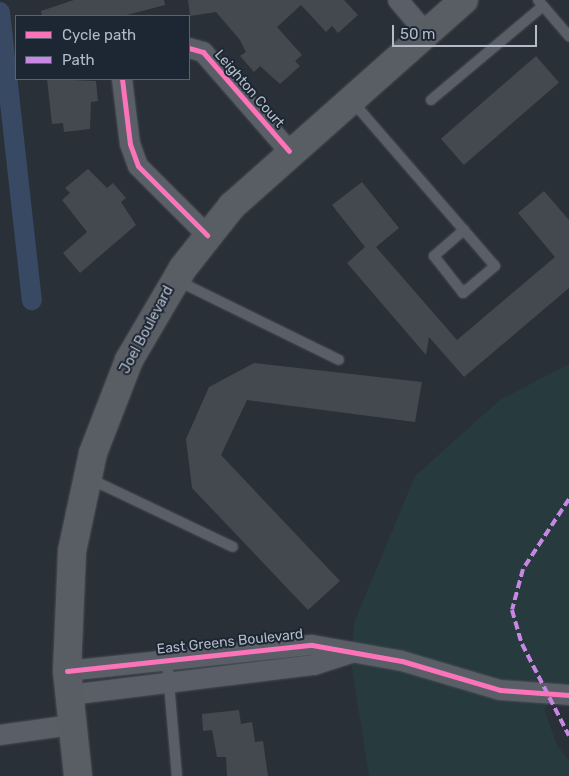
<!DOCTYPE html>
<html>
<head>
<meta charset="utf-8">
<style>
  body { margin:0 }
  #map { position:relative; width:569px; height:776px; overflow:hidden; background:#2a3038; font-family:Rubik,sans-serif }
  div>[style] { position:absolute }
  [style*='--x'] { left:calc(var(--x)*1px); top:calc(var(--y)*1px); width:calc(var(--w)*1px); rotate:calc(var(--a)*1deg) }
  .green>* { inset:0; background:#273a3e }
  .canal>* { height:20px; margin:-10px; padding:0 10px; transform-origin:10px; border-radius:10px; background:#384963 }
  .building>* { inset:0; background:#444950; transform-origin:0 0 }
  .roads { filter:drop-shadow(0 0 1px #484c53) drop-shadow(0 0 1px #484c53) }
  .lane>* { height:10px; margin:-5px; padding:0 5px; transform-origin:5px; border-radius:5px; background:#5a5e66 }
  .street>* { height:20px; margin:-10px; padding:0 10px; transform-origin:10px; border-radius:10px; background:#5a5e66 }
  .secondary>* { height:28px; margin:-14px; padding:0 14px; transform-origin:14px; border-radius:14px; background:#595d64 }
  .quiet>* { height:4px; margin-top:-2px; transform-origin:0; background:repeating-linear-gradient(90deg,#c787e3 0 8px,transparent 0 12px) }
  .cycleway>* { height:5px; margin:-2.5px; padding:0 2.5px; transform-origin:2.5px; border-radius:2.5px; background:#fb73b8 }
  span { translate:-50% -50%; white-space:nowrap; text-align:center; line-height:1.15; -webkit-text-stroke:4px #1d2633; paint-order:stroke }
  .street-label { font-size:14px; color:#b4bcc9 }
  .legend { position:absolute; left:15px; top:15px; width:175px; height:65px; box-sizing:border-box; background:#1d2633; border:1px solid #59626f; margin:0; padding:6px 9px; list-style:none; font-size:15px; color:#b4bcc9 }
  .legend li { display:flex; align-items:center; gap:10px; height:25px }
  .legend b { width:25px; border:1px solid #59626f }
  .scale { position:absolute; left:392px; top:25px; width:145px; height:22px; box-sizing:border-box; border:2px solid #b4bcc9; border-top:0; padding-left:6px; font-size:15px; line-height:18px; white-space:nowrap; color:#b4bcc9; -webkit-text-stroke:4px #1d2633; paint-order:stroke }
</style>
</head>
<body>
<div id="map">
  <div class="green">
    <div style="clip-path:polygon(569px 364px,569px 697px,550px 701px,544px 709px,557px 745px,569px 761px,569px 776px,369px 776px,351px 662px,354px 623px,415px 476px,500px 400px)"></div>
  </div>
  <div class="canal">
    <div style="--x:0;--y:12;--w:290;--a:83.7"></div>
  </div>
  <div class="building">
    <div style="clip-path:polygon(74px 0,164px 0,165px 5px,123px 16px,42px 16px,41px 11px)"></div>
    <div style="clip-path:polygon(188px 0,344px 0,358px 15px,338px 33px,332px 26px,326px 32px,301px 5px,277px 27px,302px 55px,295px 61px,300px 66px,280px 84px,260px 66px,254px 72px,240px 56px,246px 52px,240px 40px,216px 12px,190px 16px)"></div>
    <div style="left:536px;top:56px;width:35px;height:126px;rotate:49deg"></div>
    <div style="clip-path:polygon(47px 79px,96px 81px,98px 101px,91px 102px,90px 129px,64px 132px,63px 123px,52px 124px)"></div>
    <div style="clip-path:polygon(88px 169px,107px 188px,113px 183px,126px 198px,121px 202px,136px 225px,80px 273px,63px 253px,87px 232px,62px 200px,70px 193px,65px 188px)"></div>
    <div style="clip-path:polygon(362px 182px,399px 228px,376px 247px,457px 340px,555px 257px,518px 213px,544px 191px,569px 220px,569px 288px,464px 377px,429px 337px,426px 355px,347px 263px,365px 247px,332px 205px)"></div>
    <div style="clip-path:polygon(254px 363px,422px 382px,415px 422px,247px 400px,221px 455px,340px 581px,308px 610px,192px 488px,186px 439px,209px 387px)"></div>
    <div style="clip-path:polygon(239px 710px,241px 724px,252px 722px,255px 742px,263px 741px,268px 776px,227px 776px,226px 757px,217px 757px,212px 730px,203px 731px,202px 714px)"></div>
  </div>
  <div class="roads">
    <div class="lane">
      <div style="--x:538;--y:0;--w:48;--a:49.3"></div>
      <div style="--x:431;--y:100;--w:146;--a:-40"></div>
      <div style="--x:352;--y:101;--w:218;--a:49.1"></div>
      <div style="--x:495;--y:266;--w:42;--a:139.8"></div>
      <div style="--x:463;--y:293;--w:47;--a:-128.1"></div>
      <div style="--x:434;--y:256;--w:40;--a:-41"></div>
      <div style="--x:178;--y:281;--w:179;--a:26.1"></div>
      <div style="--x:90;--y:479;--w:158;--a:25.4"></div>
      <div style="--x:167;--y:660;--w:116;--a:85.1"></div>
    </div>
    <div class="street">
      <div style="--x:398;--y:0;--w:43;--a:49.7"></div>
      <div style="--x:189;--y:48;--w:15;--a:16"></div>
      <div style="--x:203;--y:52;--w:131;--a:49"></div>
      <div style="--x:122;--y:79;--w:65;--a:83"></div>
      <div style="--x:130;--y:144;--w:23;--a:70"></div>
      <div style="--x:138;--y:166;--w:98;--a:45"></div>
      <div style="--x:67;--y:671;--w:246;--a:-6.1"></div>
      <div style="--x:312;--y:645;--w:91;--a:10.1"></div>
      <div style="--x:402;--y:661;--w:102;--a:16.5"></div>
      <div style="--x:500;--y:690;--w:69;--a:4.1"></div>
      <div style="--x:69;--y:695;--w:247;--a:-7"></div>
      <div style="--x:314;--y:665;--w:39;--a:-18"></div>
      <div style="--x:0;--y:735;--w:73;--a:-7.9"></div>
    </div>
    <div class="secondary">
      <div style="--x:78;--y:776;--w:106;--a:-96"></div>
      <div style="--x:67;--y:671;--w:120;--a:-87.6"></div>
      <div style="--x:72;--y:551;--w:100;--a:-77.9"></div>
      <div style="--x:93;--y:453;--w:100;--a:-68.8"></div>
      <div style="--x:129;--y:360;--w:107;--a:-59.6"></div>
      <div style="--x:183;--y:268;--w:79;--a:-51.7"></div>
      <div style="--x:232;--y:206;--w:310;--a:-41.6"></div>
    </div>
  </div>
  <div class="quiet">
    <div style="--x:569;--y:499;--w:84;--a:123.3"></div>
    <div style="--x:523;--y:569;--w:42;--a:105"></div>
    <div style="--x:512;--y:610;--w:35;--a:74"></div>
    <div style="--x:522;--y:644;--w:103;--a:62.9"></div>
  </div>
  <div class="cycleway">
    <div style="--x:189;--y:48;--w:15;--a:16"></div>
    <div style="--x:203;--y:52;--w:131;--a:49"></div>
    <div style="--x:122;--y:79;--w:65;--a:83"></div>
    <div style="--x:130;--y:144;--w:23;--a:70"></div>
    <div style="--x:138;--y:166;--w:98;--a:45"></div>
    <div style="--x:67;--y:671;--w:246;--a:-6.1"></div>
    <div style="--x:312;--y:645;--w:91;--a:10.1"></div>
    <div style="--x:402;--y:661;--w:102;--a:16.5"></div>
    <div style="--x:500;--y:690;--w:69;--a:4.1"></div>
  </div>
  <div class="street-label">
    <span style="left:249px;top:89px;rotate:49deg">Leighton Court</span>
    <span style="left:147px;top:330px;rotate:-62deg">Joel Boulevard</span>
    <span style="left:230px;top:642px;rotate:-6deg">East Greens Boulevard</span>
  </div>
  <ul class="legend">
  <li><b style="height:6px;background:#fb73b8"></b>Cycle path</li>
  <li><b style="height:6px;background:#c787e3"></b>Path</li>
  </ul>
  <div class="scale">50 m</div>
</div>
</body>
</html>
